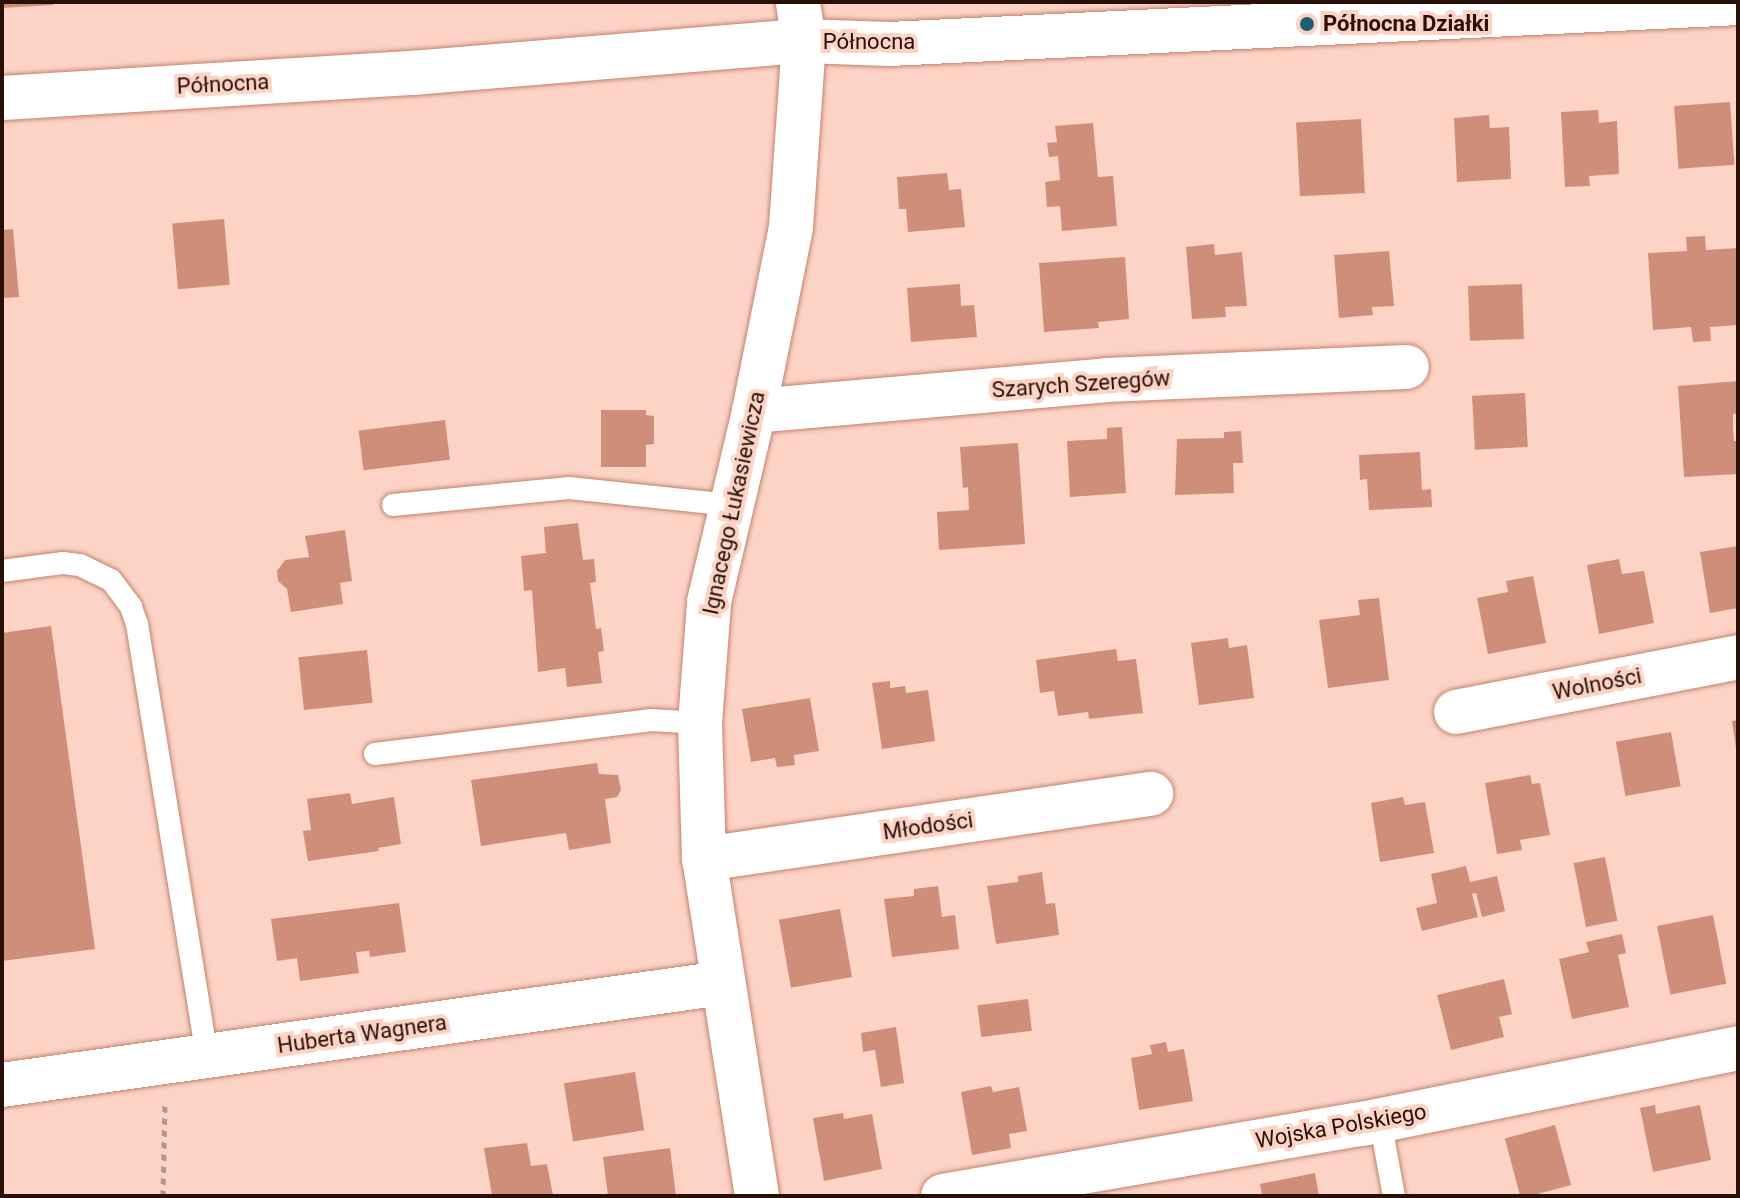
<!DOCTYPE html>
<html>
<head>
<meta charset="utf-8">
<style>
  body { margin:0 }
  #map { position:relative; width:1740px; height:1198px; overflow:hidden; background:#fcd3c5; font-family:Roboto,sans-serif }
  div>[style] { position:absolute }
  [style*='--x'] { left:calc(var(--x)*1px); top:calc(var(--y)*1px); width:calc(var(--w)*1px); rotate:calc(var(--a)*1deg) }
  .building>* { inset:0; background:#ce8e79; transform-origin:0 0 }
  .path>* { height:5px; margin-top:-2.5px; transform-origin:0; background:repeating-linear-gradient(90deg,#b89488 0 6px,transparent 0 12px) }
  .roads { filter:drop-shadow(0 0 2px #c3836e) drop-shadow(0 0 2px #c3836e) }
  .service>* { height:22px; margin:-11px; padding:0 11px; transform-origin:11px; border-radius:11px; background:#fff }
  .minor>* { height:44px; margin:-22px; padding:0 22px; transform-origin:22px; border-radius:22px; background:#fff }
  .dots>* { width:22px; height:22px; translate:-50% -50%; box-sizing:border-box; border:4px solid #fcd3c5; border-radius:50% }
  span { translate:-50% -50%; white-space:nowrap; text-align:center; line-height:1.15; -webkit-text-stroke:8px #fcd3c5; paint-order:stroke }
  .poi-label { font-size:22px; color:#281008; font-weight:700 }
  .left { translate:0 -50%; text-align:left }
  .street-label { font-size:22px; color:#281008 }
  .frame { position:absolute; inset:0; border:4px solid #281008; pointer-events:none }
</style>
</head>
<body>
<div id="map">
  <div class="building">
    <div style="clip-path:polygon(2px 2px,52px 2px,53px 5px,2px 8px)"></div>
    <div style="left:1730px;top:102px;width:63px;height:56px;rotate:86deg"></div>
    <div style="clip-path:polygon(1598px 110px,1599px 123px,1617px 121px,1619px 174px,1589px 176px,1590px 186px,1565px 187px,1561px 112px)"></div>
    <div style="clip-path:polygon(1489px 115px,1490px 128px,1509px 127px,1511px 179px,1457px 182px,1454px 118px)"></div>
    <div style="left:1361px;top:119px;width:74px;height:65px;rotate:87deg"></div>
    <div style="clip-path:polygon(1093px 123px,1098px 177px,1113px 176px,1117px 226px,1062px 231px,1060px 206px,1047px 207px,1045px 182px,1060px 180px,1058px 156px,1049px 157px,1047px 143px,1057px 142px,1055px 126px)"></div>
    <div style="clip-path:polygon(947px 173px,949px 190px,961px 189px,965px 227px,908px 232px,906px 209px,899px 209px,897px 177px)"></div>
    <div style="left:224px;top:219px;width:66px;height:52px;rotate:85deg"></div>
    <div style="clip-path:polygon(13px 229px,19px 297px,2px 298px,2px 230px)"></div>
    <div style="clip-path:polygon(1705px 236px,1706px 250px,1738px 248px,1738px 325px,1710px 327px,1711px 341px,1693px 342px,1691px 327px,1653px 330px,1648px 253px,1687px 251px,1686px 237px)"></div>
    <div style="clip-path:polygon(1214px 244px,1215px 255px,1242px 252px,1247px 306px,1225px 307px,1226px 317px,1192px 319px,1186px 247px)"></div>
    <div style="clip-path:polygon(1389px 251px,1394px 306px,1372px 307px,1373px 315px,1339px 318px,1334px 255px)"></div>
    <div style="clip-path:polygon(1125px 257px,1129px 319px,1098px 322px,1099px 328px,1044px 332px,1039px 263px)"></div>
    <div style="clip-path:polygon(960px 284px,961px 306px,974px 305px,977px 337px,911px 342px,907px 288px)"></div>
    <div style="left:1522px;top:284px;width:55px;height:54px;rotate:88deg"></div>
    <div style="clip-path:polygon(1738px 381px,1738px 414px,1733px 414px,1733px 428px,1734px 441px,1738px 441px,1738px 474px,1684px 477px,1678px 386px)"></div>
    <div style="left:1525px;top:393px;width:54px;height:53px;rotate:87deg"></div>
    <div style="clip-path:polygon(601px 410px,646px 410px,646px 415px,654px 416px,654px 444px,646px 445px,646px 467px,601px 467px)"></div>
    <div style="left:445px;top:420px;width:40px;height:87px;rotate:83deg"></div>
    <div style="clip-path:polygon(1122px 427px,1126px 493px,1070px 497px,1067px 441px,1107px 439px,1107px 428px)"></div>
    <div style="clip-path:polygon(1241px 431px,1243px 463px,1233px 463px,1234px 493px,1175px 495px,1177px 439px,1224px 438px,1224px 432px)"></div>
    <div style="clip-path:polygon(1018px 443px,1025px 544px,939px 550px,937px 512px,969px 510px,968px 487px,963px 488px,960px 447px)"></div>
    <div style="clip-path:polygon(1420px 452px,1422px 490px,1431px 489px,1432px 507px,1369px 510px,1367px 479px,1360px 480px,1359px 455px)"></div>
    <div style="clip-path:polygon(578px 523px,583px 560px,594px 559px,596px 582px,590px 583px,596px 629px,601px 628px,604px 651px,598px 652px,602px 683px,567px 687px,565px 668px,538px 672px,532px 590px,524px 591px,521px 556px,546px 553px,544px 527px)"></div>
    <div style="clip-path:polygon(345px 530px,352px 581px,340px 583px,343px 604px,291px 612px,287px 589px,278px 581px,277px 571px,285px 560px,309px 557px,305px 536px)"></div>
    <div style="clip-path:polygon(1738px 546px,1738px 608px,1710px 613px,1700px 552px)"></div>
    <div style="clip-path:polygon(1619px 559px,1622px 574px,1644px 571px,1654px 623px,1599px 634px,1587px 565px)"></div>
    <div style="clip-path:polygon(1533px 576px,1546px 643px,1488px 654px,1477px 598px,1508px 592px,1506px 581px)"></div>
    <div style="clip-path:polygon(1379px 598px,1389px 680px,1328px 688px,1319px 620px,1360px 615px,1358px 600px)"></div>
    <div style="clip-path:polygon(51px 626px,95px 949px,2px 961px,2px 633px)"></div>
    <div style="clip-path:polygon(1228px 638px,1229px 648px,1247px 645px,1254px 698px,1199px 705px,1191px 643px)"></div>
    <div style="clip-path:polygon(1116px 649px,1118px 661px,1136px 659px,1143px 713px,1089px 719px,1088px 712px,1058px 716px,1054px 691px,1040px 693px,1036px 660px)"></div>
    <div style="left:367px;top:650px;width:53px;height:69px;rotate:84deg"></div>
    <div style="clip-path:polygon(890px 681px,890px 688px,905px 686px,906px 693px,928px 690px,935px 741px,882px 749px,872px 683px)"></div>
    <div style="clip-path:polygon(810px 698px,819px 751px,794px 755px,795px 765px,777px 767px,775px 758px,751px 762px,742px 709px)"></div>
    <div style="clip-path:polygon(1738px 720px,1738px 748px,1736px 748px,1732px 721px)"></div>
    <div style="left:1671px;top:732px;width:55px;height:56px;rotate:80deg"></div>
    <div style="clip-path:polygon(597px 763px,599px 774px,618px 775px,621px 790px,617px 797px,605px 799px,611px 843px,569px 850px,566px 833px,481px 846px,471px 780px)"></div>
    <div style="clip-path:polygon(1530px 775px,1532px 784px,1540px 783px,1550px 835px,1520px 840px,1522px 850px,1497px 854px,1485px 783px)"></div>
    <div style="clip-path:polygon(350px 793px,352px 804px,394px 797px,401px 844px,378px 848px,379px 851px,308px 861px,303px 831px,311px 830px,307px 799px)"></div>
    <div style="clip-path:polygon(1403px 797px,1405px 805px,1425px 802px,1434px 853px,1380px 862px,1371px 803px)"></div>
    <div style="left:1605px;top:857px;width:65px;height:32px;rotate:79deg"></div>
    <div style="clip-path:polygon(1466px 866px,1470px 882px,1497px 876px,1505px 911px,1482px 917px,1476px 893px,1472px 894px,1478px 917px,1422px 931px,1416px 908px,1437px 903px,1431px 874px)"></div>
    <div style="clip-path:polygon(1042px 872px,1046px 904px,1055px 903px,1059px 935px,996px 944px,987px 886px,1018px 882px,1018px 876px)"></div>
    <div style="clip-path:polygon(938px 886px,942px 917px,955px 915px,959px 949px,892px 957px,884px 899px,914px 896px,914px 889px)"></div>
    <div style="clip-path:polygon(399px 903px,406px 952px,370px 957px,369px 951px,356px 952px,359px 973px,300px 981px,297px 958px,277px 961px,271px 919px)"></div>
    <div style="left:840px;top:909px;width:69px;height:62px;rotate:80deg"></div>
    <div style="left:1713px;top:915px;width:70px;height:57px;rotate:79deg"></div>
    <div style="clip-path:polygon(1622px 934px,1626px 953px,1618px 955px,1629px 1007px,1572px 1019px,1559px 959px,1589px 952px,1586px 942px)"></div>
    <div style="clip-path:polygon(1504px 979px,1512px 1014px,1499px 1017px,1504px 1037px,1451px 1050px,1437px 995px)"></div>
    <div style="left:1028px;top:999px;width:32px;height:51px;rotate:83deg"></div>
    <div style="clip-path:polygon(896px 1027px,904px 1083px,881px 1087px,875px 1050px,863px 1052px,861px 1033px)"></div>
    <div style="clip-path:polygon(1166px 1042px,1168px 1052px,1184px 1049px,1193px 1101px,1139px 1110px,1131px 1058px,1152px 1054px,1150px 1045px)"></div>
    <div style="left:635px;top:1072px;width:59px;height:72px;rotate:81deg"></div>
    <div style="clip-path:polygon(991px 1086px,993px 1092px,1019px 1087px,1027px 1131px,1009px 1134px,1011px 1148px,972px 1155px,961px 1092px)"></div>
    <div style="clip-path:polygon(1655px 1105px,1656px 1114px,1700px 1105px,1711px 1160px,1653px 1172px,1640px 1108px)"></div>
    <div style="clip-path:polygon(843px 1113px,844px 1119px,872px 1114px,882px 1169px,824px 1181px,813px 1118px)"></div>
    <div style="left:1555px;top:1125px;width:62px;height:52px;rotate:75deg"></div>
    <div style="clip-path:polygon(527px 1143px,531px 1166px,547px 1164px,553px 1195px,492px 1196px,484px 1148px)"></div>
    <div style="clip-path:polygon(670px 1148px,676px 1196px,608px 1196px,603px 1157px)"></div>
    <div style="clip-path:polygon(1315px 1173px,1319px 1196px,1262px 1196px,1260px 1184px)"></div>
  </div>
  <div class="path">
    <div style="--x:163;--y:1196;--w:94;--a:-88.8"></div>
  </div>
  <div class="roads">
    <div class="service">
      <div style="--x:393;--y:505;--w:177;--a:-5.5"></div>
      <div style="--x:569;--y:488;--w:164;--a:6"></div>
      <div style="--x:2;--y:571;--w:62;--a:-7.5"></div>
      <div style="--x:63;--y:563;--w:17;--a:7"></div>
      <div style="--x:80;--y:565;--w:34;--a:26"></div>
      <div style="--x:111;--y:580;--w:34;--a:53"></div>
      <div style="--x:131;--y:607;--w:18;--a:71"></div>
      <div style="--x:137;--y:624;--w:438;--a:80.8"></div>
      <div style="--x:375;--y:754;--w:277;--a:-7"></div>
      <div style="--x:650;--y:720;--w:50;--a:3.4"></div>
      <div style="--x:1380;--y:1120;--w:77;--a:79.6"></div>
    </div>
    <div class="minor">
      <div style="--x:2;--y:98;--w:411;--a:-3.5"></div>
      <div style="--x:412;--y:73;--w:393;--a:-4.7"></div>
      <div style="--x:804;--y:41;--w:85;--a:2"></div>
      <div style="--x:889;--y:44;--w:850;--a:-2.76"></div>
      <div style="--x:754;--y:411;--w:353;--a:-5"></div>
      <div style="--x:1106;--y:380;--w:301;--a:-2.5"></div>
      <div style="--x:1456;--y:712;--w:287;--a:-11"></div>
      <div style="--x:704;--y:859;--w:452;--a:-8.3"></div>
      <div style="--x:2;--y:1085;--w:727;--a:-8.06"></div>
      <div style="--x:757;--y:1196;--w:341;--a:-98.9"></div>
      <div style="--x:704;--y:859;--w:136;--a:-91.7"></div>
      <div style="--x:700;--y:723;--w:121;--a:-85.7"></div>
      <div style="--x:709;--y:602;--w:196;--a:-76.7"></div>
      <div style="--x:754;--y:411;--w:188;--a:-78.6"></div>
      <div style="--x:791;--y:227;--w:186;--a:-86"></div>
      <div style="--x:804;--y:41;--w:39;--a:-99"></div>
      <div style="--x:943;--y:1196;--w:425;--a:-9.8"></div>
      <div style="--x:1362;--y:1124;--w:384;--a:-11.4"></div>
    </div>
  </div>
  <div class="dots">
    <div style="left:1307px;top:24px;background:#1c6173"></div>
  </div>
  <div class="poi-label">
    <span class="left" style="left:1323px;top:24px">Północna Działki</span>
  </div>
  <div class="street-label">
    <span style="left:869px;top:42px">Północna</span>
    <span style="left:223px;top:84px;rotate:-3deg">Północna</span>
    <span style="left:1081px;top:384px;rotate:-4deg">Szarych Szeregów</span>
    <span style="left:734px;top:503px;rotate:-78deg">Ignacego Łukasiewicza</span>
    <span style="left:1597px;top:684px;rotate:-11deg">Wolności</span>
    <span style="left:928px;top:826px;rotate:-8deg">Młodości</span>
    <span style="left:362px;top:1034px;rotate:-8deg">Huberta Wagnera</span>
    <span style="left:1341px;top:1126px;rotate:-10deg">Wojska Polskiego</span>
  </div>
  <div class="frame"></div>
</div>
</body>
</html>
